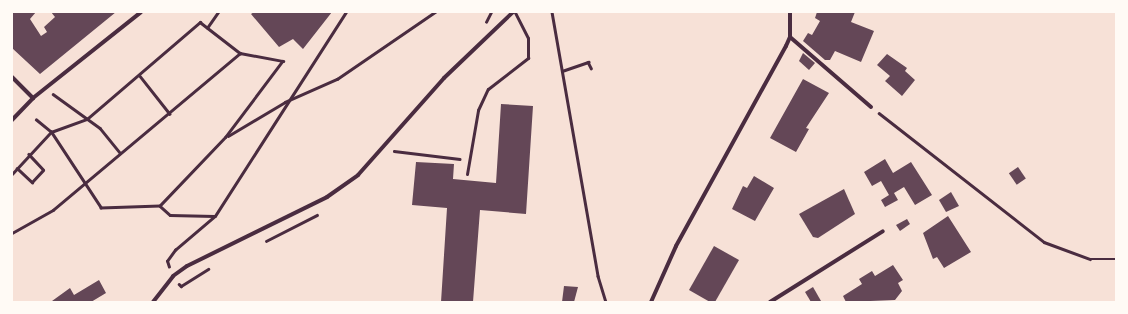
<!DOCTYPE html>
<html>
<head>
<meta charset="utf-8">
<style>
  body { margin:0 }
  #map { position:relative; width:1128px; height:314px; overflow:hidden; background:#f7e1d7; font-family:"Golos Text",sans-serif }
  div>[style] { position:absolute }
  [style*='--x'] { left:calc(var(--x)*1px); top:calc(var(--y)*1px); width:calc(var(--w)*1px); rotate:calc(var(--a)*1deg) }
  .building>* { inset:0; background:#644757; transform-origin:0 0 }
  .path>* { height:2.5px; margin:-1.25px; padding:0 1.25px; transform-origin:1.25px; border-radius:1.25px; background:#4a2c40 }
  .service>* { height:3px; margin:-1.5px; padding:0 1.5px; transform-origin:1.5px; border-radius:1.5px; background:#4a2c40 }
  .minor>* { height:4px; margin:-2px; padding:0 2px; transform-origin:2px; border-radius:2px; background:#4a2c40 }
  span { translate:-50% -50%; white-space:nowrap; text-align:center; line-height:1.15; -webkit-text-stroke:4px #fffaf5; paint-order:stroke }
  .frame { position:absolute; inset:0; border:13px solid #fffaf5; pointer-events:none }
</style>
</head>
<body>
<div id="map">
  <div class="building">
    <div style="clip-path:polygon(12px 12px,36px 12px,30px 19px,41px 36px,47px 32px,44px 27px,55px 17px,51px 12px,116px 12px,40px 74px,12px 48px)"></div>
    <div style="clip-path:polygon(254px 12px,332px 12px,303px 49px,293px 39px,279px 47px,251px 14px)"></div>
    <div style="clip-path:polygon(817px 12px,855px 12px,851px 22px,874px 31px,861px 62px,835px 51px,830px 60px,825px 60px,803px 41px,808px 33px,812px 35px,820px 21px,815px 18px)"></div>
    <div style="clip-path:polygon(803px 53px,815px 63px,809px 70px,799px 61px)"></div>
    <div style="clip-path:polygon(887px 54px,907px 68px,905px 71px,915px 80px,902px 96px,885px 81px,890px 76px,877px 65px)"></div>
    <div style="clip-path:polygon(803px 79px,829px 93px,806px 128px,809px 129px,796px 152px,770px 138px)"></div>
    <div style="clip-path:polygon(501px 104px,533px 106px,526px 214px,480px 210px,473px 302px,441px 302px,447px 208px,412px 205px,416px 162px,454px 164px,453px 179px,496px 183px)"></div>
    <div style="clip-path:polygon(885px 159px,893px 173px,911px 162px,932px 195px,915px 205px,904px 187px,894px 193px,898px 200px,885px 207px,881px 200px,889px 195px,881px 181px,872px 186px,864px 172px)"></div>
    <div style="left:1018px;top:167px;width:14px;height:11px;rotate:56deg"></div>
    <div style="clip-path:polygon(754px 176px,774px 188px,755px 221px,732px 209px,743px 186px,747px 188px)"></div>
    <div style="clip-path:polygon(844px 189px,855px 214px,818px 238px,813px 237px,799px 214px)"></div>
    <div style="clip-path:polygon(951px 192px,959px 206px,946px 212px,939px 200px)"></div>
    <div style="clip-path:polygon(948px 216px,971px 252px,944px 268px,937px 257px,933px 259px,923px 233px)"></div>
    <div style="clip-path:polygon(907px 219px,910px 224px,900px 231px,896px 225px)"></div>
    <div style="clip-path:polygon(714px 246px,739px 260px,715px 302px,710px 302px,689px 290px)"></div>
    <div style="clip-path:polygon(893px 265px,903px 280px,898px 283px,902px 291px,895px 300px,846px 302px,843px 296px,862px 284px,859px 279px,872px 271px,875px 276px)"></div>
    <div style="clip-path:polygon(99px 280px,106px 293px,91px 302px,52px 301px,70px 288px,74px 295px)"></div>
    <div style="clip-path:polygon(564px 286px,578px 287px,574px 302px,562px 302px)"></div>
    <div style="clip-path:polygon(813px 287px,821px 301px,819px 302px,811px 302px,805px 292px)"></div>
  </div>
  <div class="path">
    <div style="--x:552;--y:12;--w:268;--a:80.1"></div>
    <div style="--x:598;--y:276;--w:27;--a:73"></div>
    <div style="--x:486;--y:22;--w:11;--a:-63"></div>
    <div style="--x:207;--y:28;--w:19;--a:-55"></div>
    <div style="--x:562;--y:71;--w:28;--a:-19"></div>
    <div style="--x:588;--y:62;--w:7;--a:63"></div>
    <div style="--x:140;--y:76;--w:48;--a:51.7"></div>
    <div style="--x:53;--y:94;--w:58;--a:35.9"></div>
    <div style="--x:100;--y:128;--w:32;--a:51"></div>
    <div style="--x:879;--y:113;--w:209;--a:38"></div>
    <div style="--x:1044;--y:242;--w:49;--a:20.3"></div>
    <div style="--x:1090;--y:259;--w:26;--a:0"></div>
    <div style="--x:228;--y:136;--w:66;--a:-30.8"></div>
    <div style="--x:285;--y:102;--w:57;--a:-23.9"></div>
    <div style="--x:337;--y:79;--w:119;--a:-34.4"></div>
    <div style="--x:394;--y:151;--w:66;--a:6.9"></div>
    <div style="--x:17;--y:168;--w:21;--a:43"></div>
    <div style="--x:32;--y:182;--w:16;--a:-47"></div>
    <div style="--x:43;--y:170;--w:21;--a:-133"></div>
    <div style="--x:12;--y:174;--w:57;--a:-47.1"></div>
    <div style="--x:51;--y:132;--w:38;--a:-20"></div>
    <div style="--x:87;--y:119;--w:149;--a:-40.6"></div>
    <div style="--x:200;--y:22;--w:51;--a:37.8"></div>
    <div style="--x:240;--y:53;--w:44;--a:10.5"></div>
    <div style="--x:283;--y:61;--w:95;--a:126.9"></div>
    <div style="--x:226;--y:137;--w:95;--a:133.7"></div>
    <div style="--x:160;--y:206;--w:59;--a:178.1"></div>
    <div style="--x:101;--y:208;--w:91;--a:-123.3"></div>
    <div style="--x:51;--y:132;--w:19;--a:-141"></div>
    <div style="--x:160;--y:206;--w:13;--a:42"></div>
    <div style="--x:170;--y:215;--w:44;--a:1.3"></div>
    <div style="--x:12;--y:233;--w:47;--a:-29.3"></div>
    <div style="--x:53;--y:210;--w:244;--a:-40"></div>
    <div style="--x:266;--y:241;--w:57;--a:-27"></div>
    <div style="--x:169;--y:267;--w:6;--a:-108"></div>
    <div style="--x:167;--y:261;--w:14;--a:-54"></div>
    <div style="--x:175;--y:250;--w:52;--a:-40.4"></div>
    <div style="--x:215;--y:216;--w:242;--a:-57.3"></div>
    <div style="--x:179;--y:284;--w:3;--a:45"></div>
    <div style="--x:181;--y:286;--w:32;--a:-32"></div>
  </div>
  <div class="service">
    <div style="--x:467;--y:174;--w:65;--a:-80.2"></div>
    <div style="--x:478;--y:110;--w:23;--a:-65"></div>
    <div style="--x:488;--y:89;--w:51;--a:-37.8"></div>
    <div style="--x:528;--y:58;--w:20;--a:-90"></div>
    <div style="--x:528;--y:38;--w:29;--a:-117"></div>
  </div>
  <div class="minor">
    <div style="--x:790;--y:37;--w:107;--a:40.8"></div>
    <div style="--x:12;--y:77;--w:30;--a:45"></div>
    <div style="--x:12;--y:120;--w:30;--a:-46"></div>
    <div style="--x:33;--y:98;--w:138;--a:-38.5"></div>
    <div style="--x:153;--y:302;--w:33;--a:-52"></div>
    <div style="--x:173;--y:276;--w:17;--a:-36"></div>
    <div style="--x:187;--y:266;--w:156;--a:-26.2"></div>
    <div style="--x:327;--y:197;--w:38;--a:-35"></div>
    <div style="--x:358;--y:175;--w:130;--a:-48.4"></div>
    <div style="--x:444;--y:78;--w:95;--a:-43.7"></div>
    <div style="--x:651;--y:302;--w:61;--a:-65.9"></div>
    <div style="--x:676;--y:246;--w:228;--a:-61.2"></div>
    <div style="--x:786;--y:46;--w:10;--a:-66"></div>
    <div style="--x:790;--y:37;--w:25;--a:-90"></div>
    <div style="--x:770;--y:302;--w:133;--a:-32.1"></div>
  </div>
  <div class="frame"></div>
</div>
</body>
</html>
